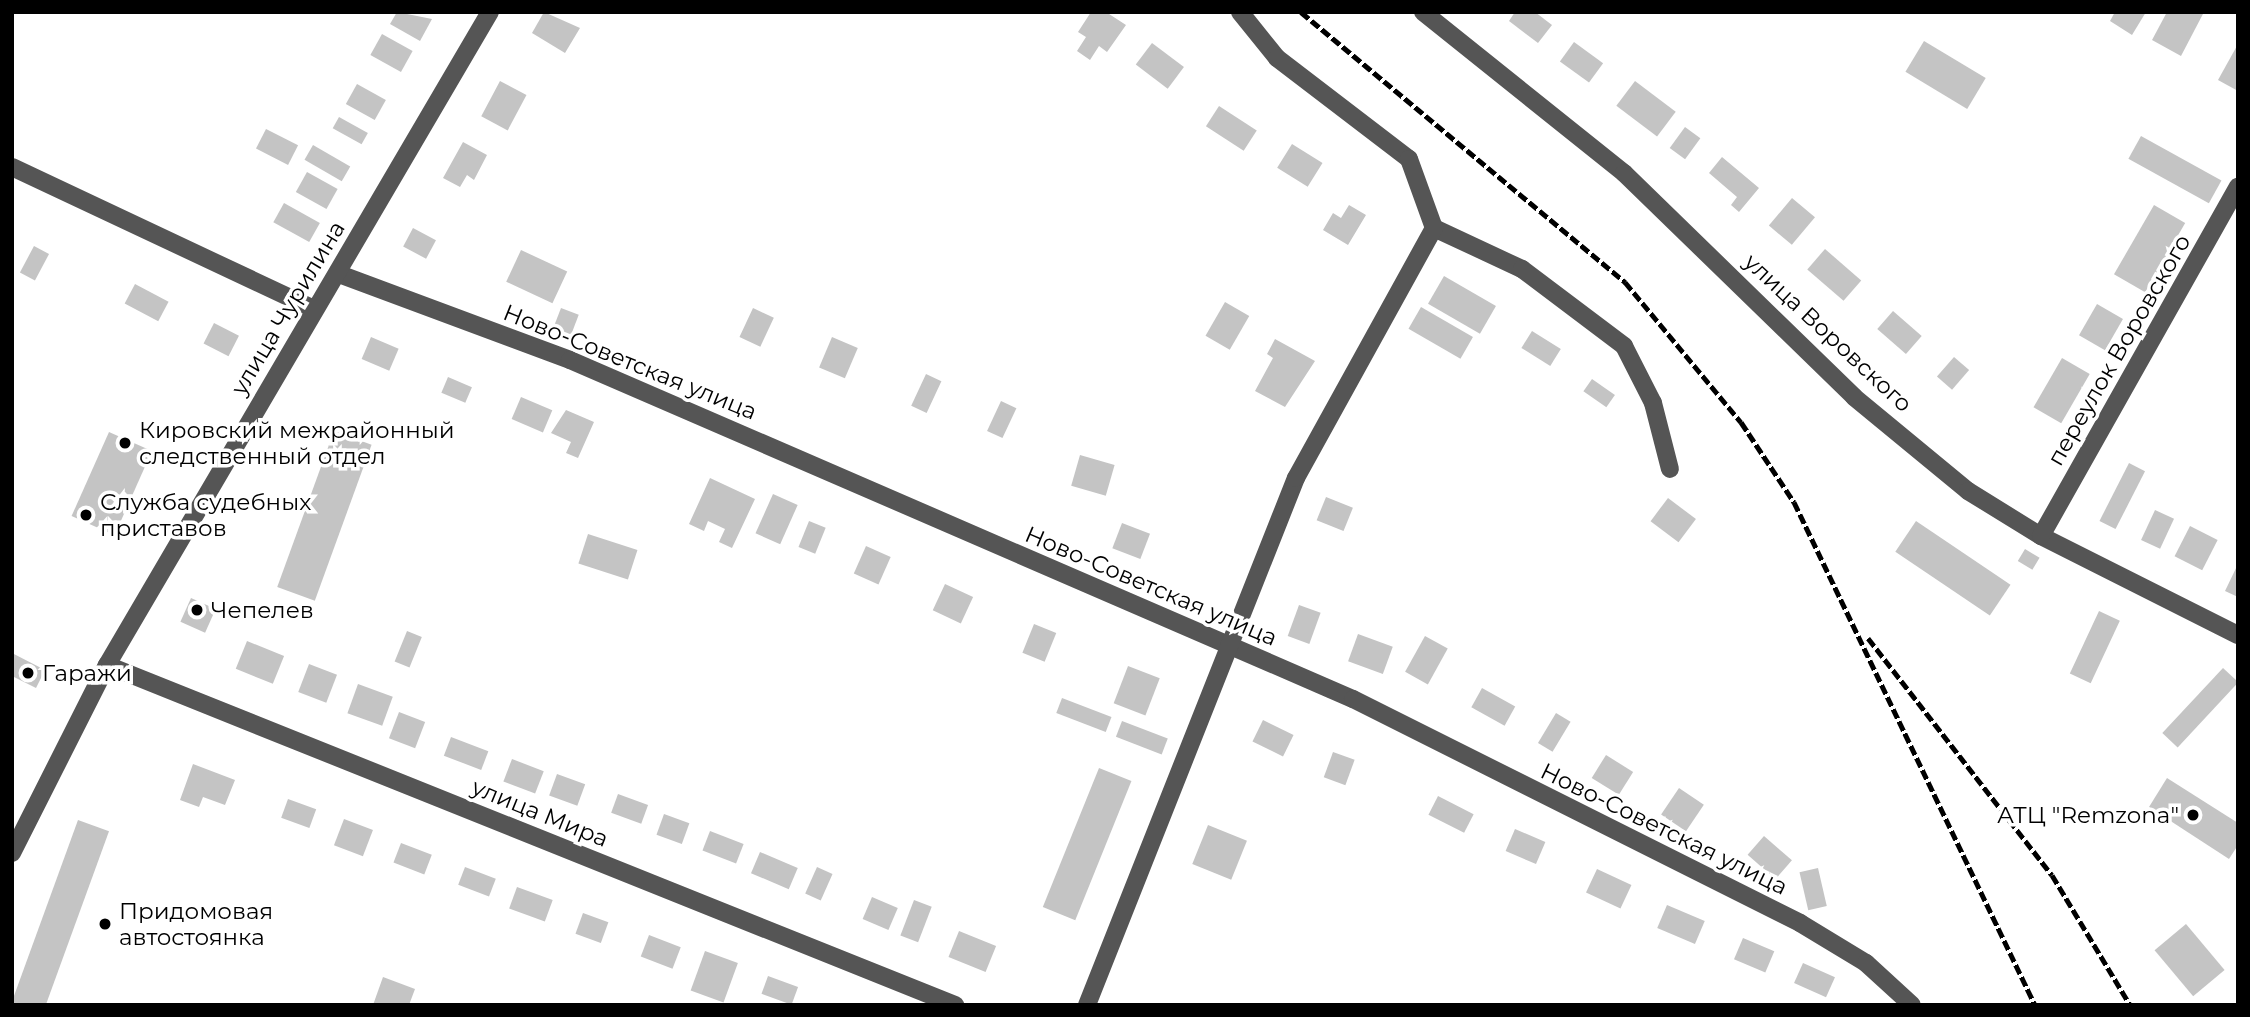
<!DOCTYPE html>
<html>
<head>
<meta charset="utf-8">
<style>
  body { margin:0 }
  #map { position:relative; width:2250px; height:1017px; overflow:hidden; background:#fff; font-family:Montserrat,sans-serif }
  div>[style] { position:absolute }
  [style*='--x'] { left:calc(var(--x)*1px); top:calc(var(--y)*1px); width:calc(var(--w)*1px); rotate:calc(var(--a)*1deg) }
  .building>* { inset:0; background:#c4c4c4; transform-origin:0 0 }
  .minor>* { height:18px; margin:-9px; padding:0 9px; transform-origin:9px; border-radius:9px; background:#555 }
  .rail>* { height:5px; margin-top:-2.5px; transform-origin:0; background:repeating-linear-gradient(90deg,#000 0 10px,transparent 0 13.5px) }
  .dots>* { width:19px; height:19px; translate:-50% -50%; box-sizing:border-box; border:4px solid #fff; border-radius:50% }
  span { translate:-50% -50%; white-space:nowrap; text-align:center; line-height:1.15; -webkit-text-stroke:7px #fff; paint-order:stroke }
  .street-label { font-size:23px; color:#000 }
  .poi-label { font-size:23px; color:#000 }
  .left { translate:0 -50%; text-align:left }
  .right { translate:-100% -50%; text-align:right }
  .frame { position:absolute; inset:0; border:14px solid #000; pointer-events:none }
</style>
</head>
<body>
<div id="map">
  <div class="building">
    <div style="clip-path:polygon(397px 12px,432px 19px,420px 41px,390px 24px)"></div>
    <div style="clip-path:polygon(544px 12px,580px 28px,565px 53px,532px 33px)"></div>
    <div style="clip-path:polygon(1091px 12px,1106px 12px,1126px 25px,1107px 52px,1099px 46px,1090px 60px,1077px 51px,1086px 37px,1078px 32px)"></div>
    <div style="clip-path:polygon(1515px 12px,1535px 12px,1552px 25px,1538px 43px,1509px 21px)"></div>
    <div style="clip-path:polygon(2115px 12px,2146px 12px,2132px 35px,2110px 21px)"></div>
    <div style="clip-path:polygon(2167px 12px,2204px 12px,2181px 56px,2152px 40px)"></div>
    <div style="left:382px;top:34px;width:35px;height:24px;rotate:29deg"></div>
    <div style="left:1924px;top:41px;width:72px;height:36px;rotate:31deg"></div>
    <div style="left:1574px;top:42px;width:36px;height:24px;rotate:36deg"></div>
    <div style="left:1152px;top:43px;width:40px;height:27px;rotate:37deg"></div>
    <div style="clip-path:polygon(2238px 44px,2238px 91px,2218px 80px)"></div>
    <div style="left:500px;top:81px;width:30px;height:40px;rotate:28deg"></div>
    <div style="left:1635px;top:81px;width:51px;height:31px;rotate:37deg"></div>
    <div style="left:357px;top:84px;width:33px;height:23px;rotate:29deg"></div>
    <div style="left:1219px;top:106px;width:45px;height:24px;rotate:33deg"></div>
    <div style="left:339px;top:117px;width:33px;height:13px;rotate:29deg"></div>
    <div style="left:1685px;top:127px;width:19px;height:26px;rotate:36deg"></div>
    <div style="left:266px;top:129px;width:36px;height:22px;rotate:27deg"></div>
    <div style="left:2141px;top:136px;width:92px;height:26px;rotate:29deg"></div>
    <div style="clip-path:polygon(463px 142px,487px 155px,474px 180px,467px 175px,460px 187px,443px 178px)"></div>
    <div style="left:1292px;top:144px;width:36px;height:28px;rotate:32deg"></div>
    <div style="left:313px;top:145px;width:43px;height:17px;rotate:30deg"></div>
    <div style="clip-path:polygon(1722px 157px,1759px 188px,1739px 212px,1731px 205px,1737px 197px,1709px 173px)"></div>
    <div style="left:307px;top:172px;width:35px;height:23px;rotate:29deg"></div>
    <div style="left:1792px;top:198px;width:30px;height:36px;rotate:40deg"></div>
    <div style="left:284px;top:203px;width:41px;height:22px;rotate:29deg"></div>
    <div style="clip-path:polygon(1349px 205px,1366px 215px,1348px 245px,1323px 230px,1333px 213px,1341px 218px)"></div>
    <div style="left:2154px;top:205px;width:36px;height:80px;rotate:30deg"></div>
    <div style="left:413px;top:228px;width:26px;height:21px;rotate:28deg"></div>
    <div style="left:34px;top:246px;width:17px;height:30px;rotate:28deg"></div>
    <div style="left:1825px;top:249px;width:48px;height:27px;rotate:41deg"></div>
    <div style="left:521px;top:250px;width:51px;height:35px;rotate:25deg"></div>
    <div style="left:1444px;top:276px;width:60px;height:32px;rotate:30deg"></div>
    <div style="left:135px;top:284px;width:38px;height:22px;rotate:28deg"></div>
    <div style="left:1225px;top:302px;width:28px;height:39px;rotate:30deg"></div>
    <div style="left:2097px;top:304px;width:30px;height:36px;rotate:30deg"></div>
    <div style="left:1421px;top:307px;width:60px;height:25px;rotate:30deg"></div>
    <div style="left:561px;top:308px;width:19px;height:21px;rotate:21deg"></div>
    <div style="left:753px;top:308px;width:23px;height:32px;rotate:25deg"></div>
    <div style="left:1893px;top:311px;width:38px;height:24px;rotate:41deg"></div>
    <div style="left:214px;top:323px;width:28px;height:23px;rotate:27deg"></div>
    <div style="left:1532px;top:331px;width:34px;height:20px;rotate:32deg"></div>
    <div style="left:371px;top:337px;width:30px;height:24px;rotate:23deg"></div>
    <div style="left:832px;top:337px;width:28px;height:33px;rotate:23deg"></div>
    <div style="clip-path:polygon(1275px 339px,1315px 361px,1285px 407px,1255px 391px,1273px 358px,1267px 354px)"></div>
    <div style="left:1954px;top:357px;width:20px;height:26px;rotate:41deg"></div>
    <div style="left:2062px;top:358px;width:32px;height:57px;rotate:30deg"></div>
    <div style="left:926px;top:374px;width:17px;height:35px;rotate:25deg"></div>
    <div style="left:448px;top:377px;width:26px;height:17px;rotate:23deg"></div>
    <div style="left:1592px;top:379px;width:28px;height:15px;rotate:35deg"></div>
    <div style="left:521px;top:397px;width:34px;height:24px;rotate:23deg"></div>
    <div style="left:1001px;top:401px;width:17px;height:33px;rotate:25deg"></div>
    <div style="clip-path:polygon(566px 410px,594px 422px,578px 458px,566px 453px,571px 442px,551px 433px)"></div>
    <div style="left:334px;top:431px;width:40px;height:166px;rotate:20deg"></div>
    <div style="left:109px;top:432px;width:47px;height:92px;rotate:24deg"></div>
    <div style="left:1080px;top:455px;width:36px;height:32px;rotate:16deg"></div>
    <div style="left:2129px;top:463px;width:18px;height:65px;rotate:27deg"></div>
    <div style="clip-path:polygon(710px 478px,755px 499px,732px 548px,719px 542px,725px 529px,708px 521px,704px 531px,689px 524px)"></div>
    <div style="left:773px;top:494px;width:27px;height:43px;rotate:24deg"></div>
    <div style="left:1326px;top:497px;width:29px;height:25px;rotate:22deg"></div>
    <div style="left:1668px;top:498px;width:35px;height:29px;rotate:37deg"></div>
    <div style="left:2155px;top:510px;width:21px;height:33px;rotate:25deg"></div>
    <div style="left:809px;top:521px;width:18px;height:28px;rotate:22deg"></div>
    <div style="left:1916px;top:521px;width:114px;height:37px;rotate:34deg"></div>
    <div style="left:1122px;top:523px;width:30px;height:27px;rotate:21deg"></div>
    <div style="left:2190px;top:526px;width:31px;height:34px;rotate:27deg"></div>
    <div style="left:588px;top:534px;width:52px;height:31px;rotate:18deg"></div>
    <div style="left:866px;top:546px;width:27px;height:30px;rotate:24deg"></div>
    <div style="left:2025px;top:549px;width:17px;height:14px;rotate:31deg"></div>
    <div style="clip-path:polygon(2238px 564px,2238px 597px,2225px 591px)"></div>
    <div style="left:945px;top:584px;width:31px;height:29px;rotate:25deg"></div>
    <div style="left:191px;top:598px;width:27px;height:26px;rotate:24deg"></div>
    <div style="left:1299px;top:605px;width:23px;height:33px;rotate:20deg"></div>
    <div style="left:2099px;top:611px;width:23px;height:69px;rotate:25deg"></div>
    <div style="left:1034px;top:624px;width:24px;height:31px;rotate:22deg"></div>
    <div style="left:407px;top:631px;width:16px;height:33px;rotate:22deg"></div>
    <div style="left:1358px;top:634px;width:37px;height:29px;rotate:20deg"></div>
    <div style="left:1425px;top:636px;width:26px;height:41px;rotate:29deg"></div>
    <div style="left:247px;top:641px;width:40px;height:30px;rotate:22deg"></div>
    <div style="clip-path:polygon(12px 653px,45px 670px,36px 688px,12px 676px)"></div>
    <div style="left:309px;top:664px;width:30px;height:30px;rotate:21deg"></div>
    <div style="left:1128px;top:666px;width:34px;height:40px;rotate:21deg"></div>
    <div style="left:2223px;top:668px;width:21px;height:89px;rotate:43deg"></div>
    <div style="left:358px;top:684px;width:37px;height:31px;rotate:20deg"></div>
    <div style="left:1482px;top:688px;width:38px;height:22px;rotate:29deg"></div>
    <div style="left:1062px;top:698px;width:53px;height:16px;rotate:21deg"></div>
    <div style="left:399px;top:712px;width:28px;height:28px;rotate:21deg"></div>
    <div style="left:1556px;top:713px;width:17px;height:35px;rotate:31deg"></div>
    <div style="left:1263px;top:720px;width:34px;height:24px;rotate:26deg"></div>
    <div style="left:1122px;top:721px;width:49px;height:17px;rotate:21deg"></div>
    <div style="left:451px;top:737px;width:40px;height:20px;rotate:21deg"></div>
    <div style="left:1333px;top:752px;width:23px;height:27px;rotate:20deg"></div>
    <div style="left:1606px;top:755px;width:32px;height:27px;rotate:32deg"></div>
    <div style="left:512px;top:759px;width:34px;height:24px;rotate:21deg"></div>
    <div style="clip-path:polygon(193px 764px,235px 780px,225px 805px,203px 797px,199px 807px,180px 800px)"></div>
    <div style="left:1099px;top:768px;width:35px;height:150px;rotate:22deg"></div>
    <div style="left:557px;top:774px;width:30px;height:23px;rotate:20deg"></div>
    <div style="clip-path:polygon(2167px 778px,2238px 823px,2238px 845px,2229px 859px,2149px 807px)"></div>
    <div style="left:1679px;top:788px;width:30px;height:32px;rotate:34deg"></div>
    <div style="left:618px;top:794px;width:32px;height:20px;rotate:20deg"></div>
    <div style="left:1438px;top:796px;width:40px;height:21px;rotate:27deg"></div>
    <div style="left:288px;top:799px;width:30px;height:20px;rotate:20deg"></div>
    <div style="left:664px;top:814px;width:27px;height:22px;rotate:20deg"></div>
    <div style="left:344px;top:819px;width:31px;height:28px;rotate:21deg"></div>
    <div style="left:78px;top:820px;width:33px;height:196px;rotate:20deg"></div>
    <div style="left:1208px;top:825px;width:42px;height:42px;rotate:22deg"></div>
    <div style="left:1515px;top:829px;width:33px;height:24px;rotate:23deg"></div>
    <div style="left:710px;top:831px;width:36px;height:21px;rotate:21deg"></div>
    <div style="left:1764px;top:836px;width:37px;height:25px;rotate:41deg"></div>
    <div style="left:401px;top:843px;width:33px;height:21px;rotate:21deg"></div>
    <div style="left:760px;top:852px;width:41px;height:23px;rotate:23deg"></div>
    <div style="left:465px;top:867px;width:33px;height:19px;rotate:21deg"></div>
    <div style="left:817px;top:867px;width:17px;height:29px;rotate:24deg"></div>
    <div style="left:1818px;top:868px;width:39px;height:19px;rotate:77deg"></div>
    <div style="left:1597px;top:869px;width:38px;height:26px;rotate:25deg"></div>
    <div style="left:517px;top:887px;width:38px;height:23px;rotate:20deg"></div>
    <div style="left:872px;top:897px;width:28px;height:24px;rotate:23deg"></div>
    <div style="left:914px;top:900px;width:19px;height:38px;rotate:21deg"></div>
    <div style="left:1667px;top:905px;width:41px;height:25px;rotate:23deg"></div>
    <div style="left:583px;top:913px;width:27px;height:22px;rotate:20deg"></div>
    <div style="left:2186px;top:924px;width:60px;height:41px;rotate:50deg"></div>
    <div style="left:959px;top:931px;width:40px;height:28px;rotate:22deg"></div>
    <div style="left:649px;top:935px;width:34px;height:23px;rotate:21deg"></div>
    <div style="left:1743px;top:938px;width:34px;height:23px;rotate:23deg"></div>
    <div style="left:705px;top:951px;width:35px;height:42px;rotate:20deg"></div>
    <div style="left:1803px;top:963px;width:35px;height:22px;rotate:24deg"></div>
    <div style="left:768px;top:976px;width:32px;height:19px;rotate:20deg"></div>
    <div style="clip-path:polygon(383px 977px,415px 989px,409px 1005px,373px 1005px)"></div>
  </div>
  <div class="minor">
    <div style="--x:1240;--y:12;--w:59;--a:51.2"></div>
    <div style="--x:1277;--y:58;--w:166;--a:37.4"></div>
    <div style="--x:1409;--y:159;--w:73;--a:70.1"></div>
    <div style="--x:1434;--y:228;--w:97;--a:25"></div>
    <div style="--x:1522;--y:269;--w:128;--a:37"></div>
    <div style="--x:1624;--y:346;--w:64;--a:63"></div>
    <div style="--x:1653;--y:403;--w:68;--a:75.6"></div>
    <div style="--x:1423;--y:12;--w:258;--a:38.7"></div>
    <div style="--x:1624;--y:173;--w:321;--a:44.2"></div>
    <div style="--x:1854;--y:397;--w:148;--a:39.5"></div>
    <div style="--x:1968;--y:491;--w:86;--a:31.7"></div>
    <div style="--x:2041;--y:536;--w:220;--a:26.7"></div>
    <div style="--x:12;--y:167;--w:334;--a:25.2"></div>
    <div style="--x:339;--y:274;--w:246;--a:20.4"></div>
    <div style="--x:570;--y:360;--w:853;--a:23.41"></div>
    <div style="--x:1353;--y:699;--w:500;--a:26.6"></div>
    <div style="--x:1800;--y:923;--w:77;--a:31.2"></div>
    <div style="--x:1866;--y:963;--w:62;--a:42.4"></div>
    <div style="--x:2041;--y:536;--w:401;--a:-60.6"></div>
    <div style="--x:107;--y:665;--w:914;--a:21.85"></div>
    <div style="--x:12;--y:853;--w:211;--a:-63.2"></div>
    <div style="--x:107;--y:665;--w:757;--a:-59.61"></div>
    <div style="--x:1087;--y:1005;--w:567;--a:-68.37"></div>
    <div style="--x:1296;--y:478;--w:286;--a:-61.1"></div>
  </div>
  <div class="rail">
    <div style="--x:1301;--y:12;--w:422;--a:39.8"></div>
    <div style="--x:1625;--y:282;--w:182;--a:50.4"></div>
    <div style="--x:1741;--y:422;--w:96;--a:56.5"></div>
    <div style="--x:1794;--y:502;--w:558;--a:64.4"></div>
    <div style="--x:1868;--y:638;--w:300;--a:52.2"></div>
    <div style="--x:2052;--y:875;--w:152;--a:59"></div>
  </div>
  <div class="dots">
    <div style="left:125px;top:443px;background:#000"></div>
    <div style="left:86px;top:515px;background:#000"></div>
    <div style="left:197px;top:610px;background:#000"></div>
    <div style="left:28px;top:673px;background:#000"></div>
    <div style="left:2193px;top:815px;background:#000"></div>
    <div style="left:105px;top:924px;background:#000"></div>
  </div>
  <div class="street-label">
    <span style="left:288px;top:308px;rotate:-59deg">улица Чурилина</span>
    <span style="left:1828px;top:333px;rotate:43deg">улица Воровского</span>
    <span style="left:2119px;top:350px;rotate:-60deg">переулок Воровского</span>
    <span style="left:630px;top:362px;rotate:22deg">Ново-Советская улица</span>
    <span style="left:1151px;top:586px;rotate:23deg">Ново-Советская улица</span>
    <span style="left:540px;top:813px;rotate:22deg">улица Мира</span>
    <span style="left:1664px;top:829px;rotate:26deg">Ново-Советская улица</span>
  </div>
  <div class="poi-label">
    <span class="left" style="left:139px;top:443px">Кировский межрайонный<br>следственный отдел</span>
    <span class="left" style="left:100px;top:515px">Служба судебных<br>приставов</span>
    <span class="left" style="left:211px;top:610px">Чепелев</span>
    <span class="left" style="left:42px;top:673px">Гаражи</span>
    <span class="right" style="left:2179px;top:815px">АТЦ "Remzona"</span>
    <span class="left" style="left:119px;top:924px">Придомовая<br>автостоянка</span>
  </div>
  <div class="frame"></div>
</div>
</body>
</html>
